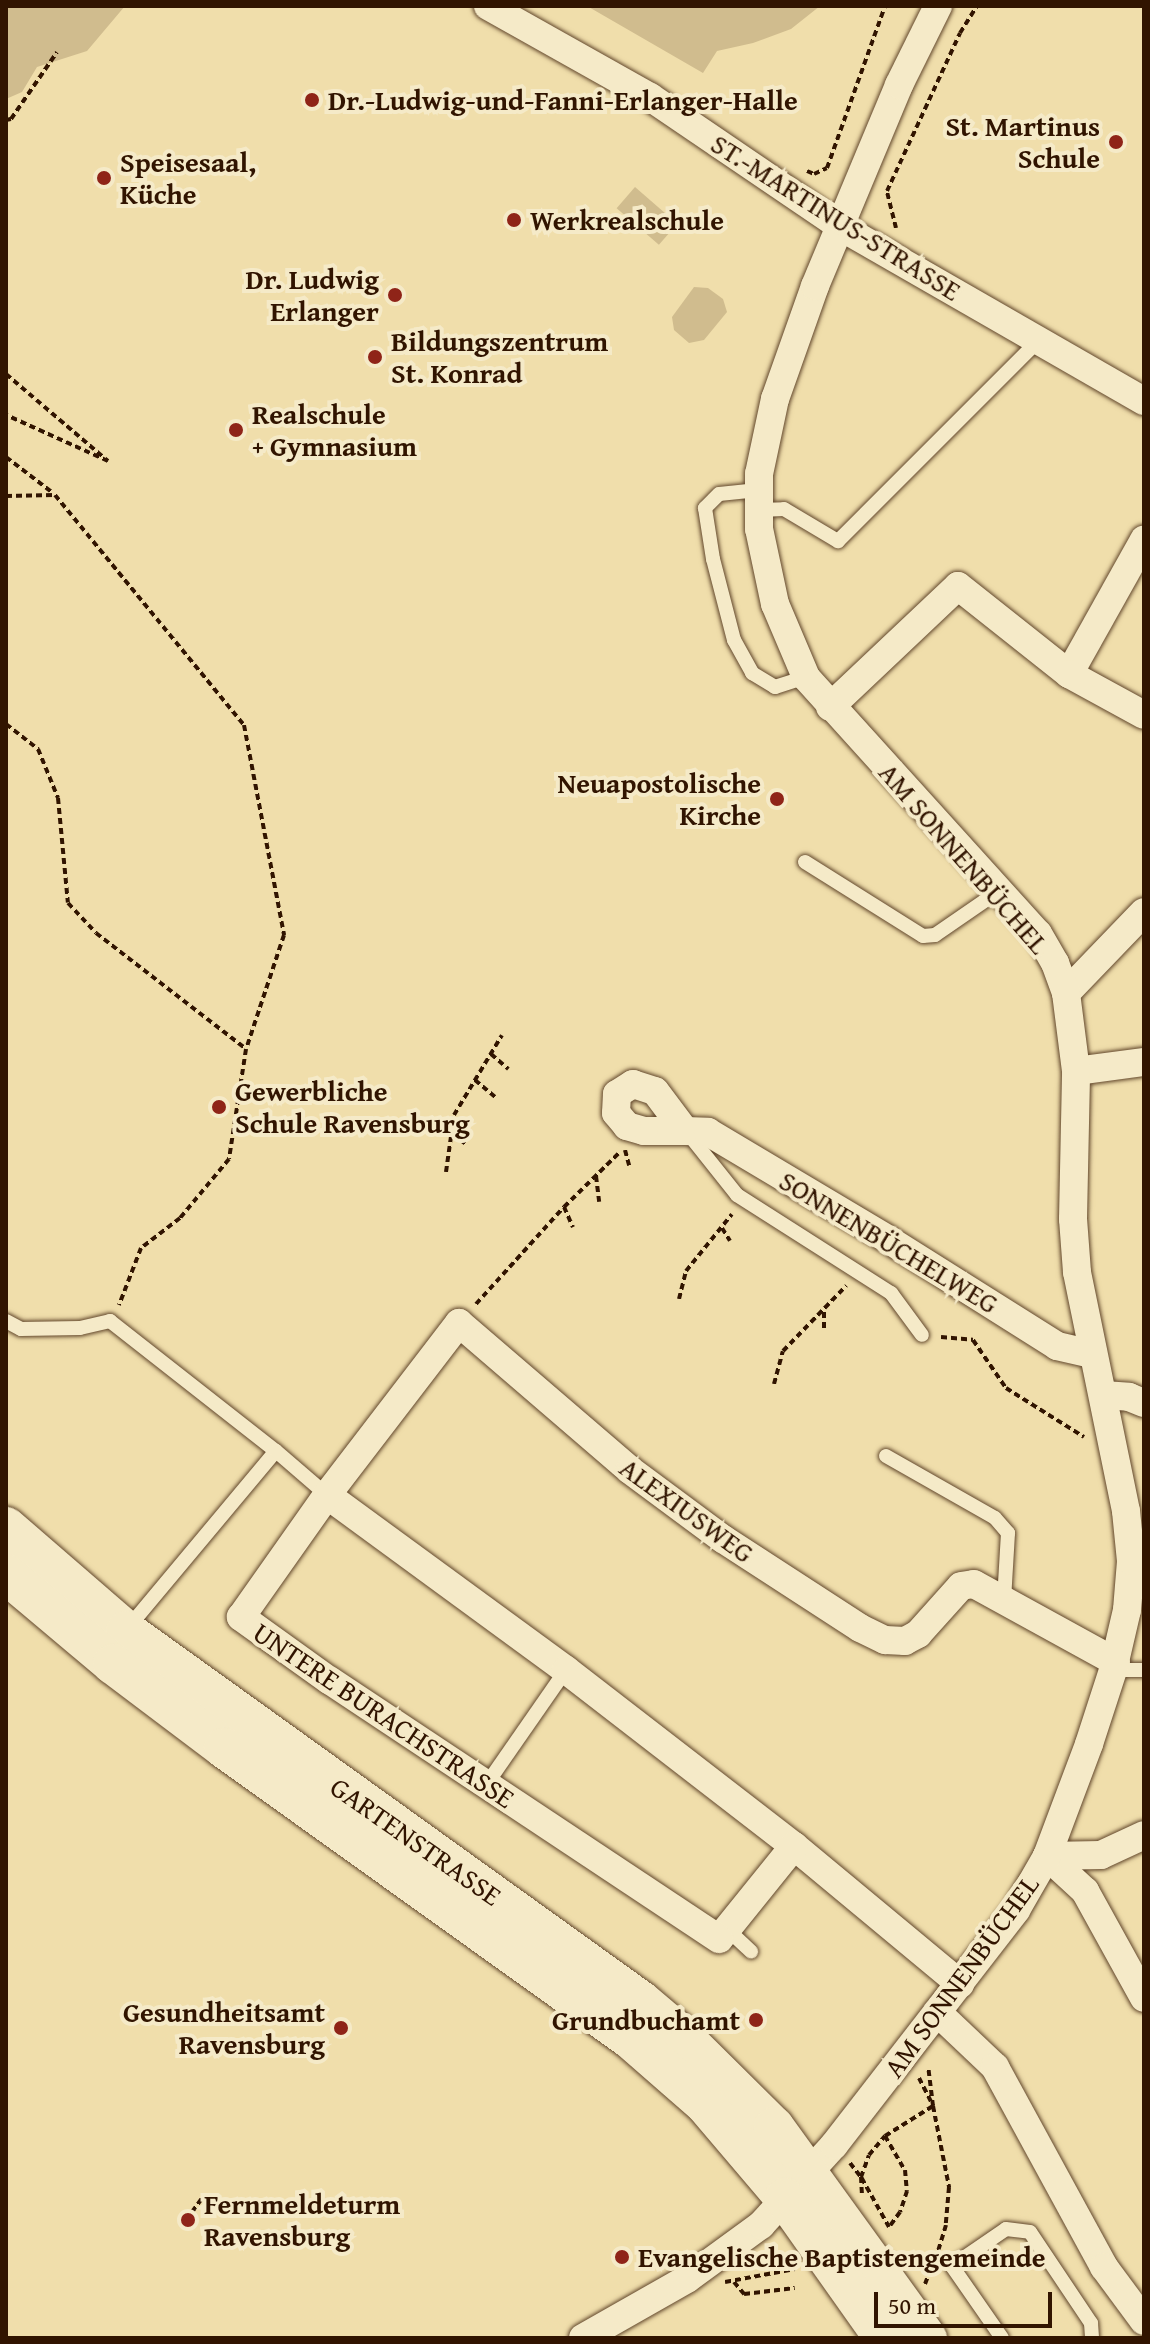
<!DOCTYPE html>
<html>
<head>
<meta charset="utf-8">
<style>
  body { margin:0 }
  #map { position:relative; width:1150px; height:2344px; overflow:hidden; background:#f0deab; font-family:"Gentium Book Plus",serif }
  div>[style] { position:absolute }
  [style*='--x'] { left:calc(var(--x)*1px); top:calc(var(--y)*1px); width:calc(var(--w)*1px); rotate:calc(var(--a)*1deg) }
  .green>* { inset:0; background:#d0bc8e; transform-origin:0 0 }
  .path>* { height:4px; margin-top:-2px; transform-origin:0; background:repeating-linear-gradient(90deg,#311400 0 6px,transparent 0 10px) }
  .roads { filter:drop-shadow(0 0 2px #61462b) drop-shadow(0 0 2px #61462b) }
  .service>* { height:14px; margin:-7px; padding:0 7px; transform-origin:7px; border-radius:7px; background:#f5eac8 }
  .minor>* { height:28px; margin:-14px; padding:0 14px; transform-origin:14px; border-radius:14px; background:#f5eac8 }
  .secondary>* { height:40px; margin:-20px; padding:0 20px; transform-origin:20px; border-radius:20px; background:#f5eac8 }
  .dots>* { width:22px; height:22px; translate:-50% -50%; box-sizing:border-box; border:4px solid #f5eac8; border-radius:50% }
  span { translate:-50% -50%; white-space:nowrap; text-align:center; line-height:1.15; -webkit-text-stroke:8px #f5eac8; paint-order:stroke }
  .poi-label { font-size:28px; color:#311400; font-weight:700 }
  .left { translate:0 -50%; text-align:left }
  .right { translate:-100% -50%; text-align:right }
  .street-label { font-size:28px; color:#311400 }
  .frame { position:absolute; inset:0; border:8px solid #311400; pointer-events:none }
  .scale { position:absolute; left:874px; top:2292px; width:178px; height:36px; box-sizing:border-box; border:4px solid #311400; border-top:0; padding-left:10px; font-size:24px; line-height:28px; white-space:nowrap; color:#311400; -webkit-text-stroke:6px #f5eac8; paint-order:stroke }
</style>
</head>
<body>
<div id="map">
  <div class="green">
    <div style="clip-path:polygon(6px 6px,125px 6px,87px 51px,37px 67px,22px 92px,6px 99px)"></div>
    <div style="clip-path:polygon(587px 6px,820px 6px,791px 29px,753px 43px,717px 51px,703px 73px)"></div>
    <div style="left:635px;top:187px;width:56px;height:28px;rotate:41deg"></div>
    <div style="clip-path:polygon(694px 287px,708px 288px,723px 299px,727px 312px,704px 340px,689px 343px,674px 330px,672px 317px)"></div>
  </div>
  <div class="path">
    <div style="--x:6;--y:120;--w:5;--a:-11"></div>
    <div style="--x:11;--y:119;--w:81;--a:-55.5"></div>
    <div style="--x:807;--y:171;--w:8;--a:23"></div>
    <div style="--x:814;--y:174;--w:14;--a:-25"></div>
    <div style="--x:827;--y:168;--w:172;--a:-70.3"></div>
    <div style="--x:896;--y:228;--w:38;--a:-104"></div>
    <div style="--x:887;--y:191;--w:174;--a:-65.2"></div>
    <div style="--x:960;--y:33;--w:32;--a:-58"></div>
    <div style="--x:6;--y:374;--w:134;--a:40.5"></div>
    <div style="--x:108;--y:461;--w:112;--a:-155.7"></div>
    <div style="--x:6;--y:457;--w:59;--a:37.5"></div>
    <div style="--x:6;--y:496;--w:49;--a:-1.2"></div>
    <div style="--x:55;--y:495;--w:298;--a:50.6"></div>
    <div style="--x:244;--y:725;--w:214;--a:79.2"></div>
    <div style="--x:284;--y:935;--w:120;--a:108.4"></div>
    <div style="--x:246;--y:1049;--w:111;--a:98.8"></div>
    <div style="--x:229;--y:1159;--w:77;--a:129.7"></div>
    <div style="--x:180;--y:1218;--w:49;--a:142.4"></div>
    <div style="--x:141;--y:1248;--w:61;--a:111.1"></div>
    <div style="--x:6;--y:724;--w:41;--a:38"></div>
    <div style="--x:38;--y:749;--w:53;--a:67.8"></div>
    <div style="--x:58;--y:798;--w:105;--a:84.6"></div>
    <div style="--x:68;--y:903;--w:41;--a:47"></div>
    <div style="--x:96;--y:933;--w:190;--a:37.7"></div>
    <div style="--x:491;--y:1054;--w:23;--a:41"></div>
    <div style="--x:475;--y:1080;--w:26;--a:40"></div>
    <div style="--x:452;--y:1134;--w:17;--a:36"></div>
    <div style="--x:625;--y:1150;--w:16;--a:75"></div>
    <div style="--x:446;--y:1172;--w:58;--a:-82"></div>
    <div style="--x:454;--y:1115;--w:93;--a:-59"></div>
    <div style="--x:596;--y:1176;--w:26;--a:83"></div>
    <div style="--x:564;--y:1207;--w:22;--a:66"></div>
    <div style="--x:722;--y:1228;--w:15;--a:58"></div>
    <div style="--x:679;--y:1299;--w:29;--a:-76"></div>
    <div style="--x:686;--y:1271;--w:73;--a:-51.1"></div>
    <div style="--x:476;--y:1304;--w:131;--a:-47.8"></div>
    <div style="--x:564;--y:1207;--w:80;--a:-44.5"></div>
    <div style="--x:824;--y:1328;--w:17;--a:-90"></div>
    <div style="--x:941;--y:1337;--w:32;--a:5"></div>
    <div style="--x:973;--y:1340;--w:58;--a:55.5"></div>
    <div style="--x:1006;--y:1388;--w:92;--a:32.1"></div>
    <div style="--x:774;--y:1384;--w:34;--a:-75"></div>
    <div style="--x:783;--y:1351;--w:91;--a:-45.9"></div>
    <div style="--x:919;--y:2078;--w:31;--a:63"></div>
    <div style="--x:933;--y:2106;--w:83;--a:78.8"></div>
    <div style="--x:949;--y:2187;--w:38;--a:95"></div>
    <div style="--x:946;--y:2225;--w:31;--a:107"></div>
    <div style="--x:885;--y:2136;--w:39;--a:60"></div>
    <div style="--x:905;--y:2170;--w:21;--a:85"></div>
    <div style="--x:907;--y:2191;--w:22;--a:108"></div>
    <div style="--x:900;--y:2212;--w:19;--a:126"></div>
    <div style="--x:889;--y:2227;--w:57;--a:-119.2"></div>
    <div style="--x:861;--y:2177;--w:23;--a:-70"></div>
    <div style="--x:869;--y:2155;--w:25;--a:-50"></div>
    <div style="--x:885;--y:2136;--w:57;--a:-32"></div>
    <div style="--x:933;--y:2106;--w:39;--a:-97"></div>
    <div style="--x:850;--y:2163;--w:18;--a:52"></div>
    <div style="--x:861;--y:2177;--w:17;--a:87"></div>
    <div style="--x:192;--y:2212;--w:17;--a:-54"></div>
    <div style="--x:725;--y:2282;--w:71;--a:-10.5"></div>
    <div style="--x:734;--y:2282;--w:16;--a:50"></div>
    <div style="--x:744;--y:2294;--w:51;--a:-6.7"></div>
    <div style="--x:925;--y:2284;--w:19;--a:-69"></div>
  </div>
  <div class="roads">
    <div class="service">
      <div style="--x:758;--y:490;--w:39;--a:174"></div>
      <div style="--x:719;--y:494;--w:20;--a:135"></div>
      <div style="--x:705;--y:508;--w:52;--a:81.1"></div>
      <div style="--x:713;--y:559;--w:84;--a:75.5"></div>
      <div style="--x:734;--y:640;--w:38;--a:61"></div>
      <div style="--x:752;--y:673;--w:27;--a:31"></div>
      <div style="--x:775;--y:687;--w:33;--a:-18"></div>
      <div style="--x:759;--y:510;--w:25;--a:-2"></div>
      <div style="--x:784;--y:509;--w:63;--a:30.7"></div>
      <div style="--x:838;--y:541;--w:284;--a:-45"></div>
      <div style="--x:805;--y:862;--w:139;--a:32.1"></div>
      <div style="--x:923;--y:936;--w:12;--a:-5"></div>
      <div style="--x:935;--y:935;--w:78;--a:-34.5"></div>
      <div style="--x:686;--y:1131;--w:82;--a:51.4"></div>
      <div style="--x:737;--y:1195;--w:183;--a:32.5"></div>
      <div style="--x:891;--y:1293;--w:52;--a:53.6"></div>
      <div style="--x:6;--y:1321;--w:17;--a:28"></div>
      <div style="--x:21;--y:1329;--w:59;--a:-1"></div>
      <div style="--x:80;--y:1328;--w:31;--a:-13"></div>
      <div style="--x:110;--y:1321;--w:211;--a:38.1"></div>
      <div style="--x:886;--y:1456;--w:125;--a:29.6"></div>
      <div style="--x:995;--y:1518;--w:20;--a:49"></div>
      <div style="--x:1008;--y:1533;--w:67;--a:93.4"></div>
      <div style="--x:127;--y:1629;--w:232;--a:-50.1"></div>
      <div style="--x:276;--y:1451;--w:67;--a:40.8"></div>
      <div style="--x:1113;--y:1670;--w:31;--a:0"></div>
      <div style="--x:486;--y:1785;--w:140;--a:-55.2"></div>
      <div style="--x:727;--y:1929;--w:33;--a:43"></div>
      <div style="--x:1002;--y:2338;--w:88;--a:-124.8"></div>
      <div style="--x:952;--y:2266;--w:65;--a:-34.4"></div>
      <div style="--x:1006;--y:2229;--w:24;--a:7"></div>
      <div style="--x:1030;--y:2232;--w:110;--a:56.2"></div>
      <div style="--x:1091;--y:2323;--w:15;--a:86"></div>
    </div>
    <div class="minor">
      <div style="--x:488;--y:6;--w:186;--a:29.3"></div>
      <div style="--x:650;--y:97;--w:231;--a:34.2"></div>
      <div style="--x:841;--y:227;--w:349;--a:29.9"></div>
      <div style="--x:1069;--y:674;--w:154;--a:-60.8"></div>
      <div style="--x:830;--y:707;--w:176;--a:-43.4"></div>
      <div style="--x:958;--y:586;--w:142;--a:38.4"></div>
      <div style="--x:1069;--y:674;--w:85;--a:28.7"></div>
      <div style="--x:1066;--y:993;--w:112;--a:-46.1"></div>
      <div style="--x:1076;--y:1071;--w:69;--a:-7.5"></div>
      <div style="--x:685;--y:1131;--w:41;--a:180"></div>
      <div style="--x:644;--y:1131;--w:18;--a:-164"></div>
      <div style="--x:627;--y:1126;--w:17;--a:-130"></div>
      <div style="--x:616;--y:1113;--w:19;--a:-87"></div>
      <div style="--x:617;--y:1094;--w:19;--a:-32"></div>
      <div style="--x:633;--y:1084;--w:23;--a:18"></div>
      <div style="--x:655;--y:1091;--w:50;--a:53.1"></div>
      <div style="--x:685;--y:1131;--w:23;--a:2"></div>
      <div style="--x:708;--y:1132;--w:211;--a:30.8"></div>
      <div style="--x:889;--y:1240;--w:199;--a:32.2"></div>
      <div style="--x:1057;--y:1346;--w:36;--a:13"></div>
      <div style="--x:1103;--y:1395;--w:26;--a:4"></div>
      <div style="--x:1129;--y:1397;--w:16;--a:22"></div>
      <div style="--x:327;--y:1495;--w:296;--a:36.2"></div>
      <div style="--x:566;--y:1670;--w:288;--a:37.7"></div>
      <div style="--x:794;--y:1846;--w:216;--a:39.7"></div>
      <div style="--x:794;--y:1846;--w:119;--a:128.9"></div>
      <div style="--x:719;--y:1939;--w:467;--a:-146.4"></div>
      <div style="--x:330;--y:1681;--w:110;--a:-144.3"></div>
      <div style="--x:241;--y:1617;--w:149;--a:-54.8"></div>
      <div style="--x:327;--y:1495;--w:217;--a:-52.5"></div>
      <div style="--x:459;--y:1323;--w:225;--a:40.7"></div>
      <div style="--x:630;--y:1470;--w:116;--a:36.6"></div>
      <div style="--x:723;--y:1539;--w:163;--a:33"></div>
      <div style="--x:860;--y:1628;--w:28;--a:26"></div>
      <div style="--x:885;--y:1640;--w:20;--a:3"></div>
      <div style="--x:905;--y:1641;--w:15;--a:-28"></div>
      <div style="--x:918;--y:1634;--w:64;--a:-48.1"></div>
      <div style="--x:961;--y:1586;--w:13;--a:-9"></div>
      <div style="--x:974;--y:1584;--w:162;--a:28.8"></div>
      <div style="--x:1047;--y:1856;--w:52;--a:42.6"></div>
      <div style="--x:1085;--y:1891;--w:122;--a:61.1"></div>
      <div style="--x:1047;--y:1856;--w:54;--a:-1.1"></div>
      <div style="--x:1101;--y:1855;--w:47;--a:-24.9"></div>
      <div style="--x:937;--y:2012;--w:80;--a:43.5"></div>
      <div style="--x:995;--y:2067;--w:228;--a:61.4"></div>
      <div style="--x:1104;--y:2267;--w:67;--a:53.5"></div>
      <div style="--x:583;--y:2338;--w:120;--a:-29.6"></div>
      <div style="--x:687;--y:2279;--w:92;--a:-36.1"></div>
      <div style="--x:761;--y:2225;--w:108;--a:-47.6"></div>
      <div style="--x:834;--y:2145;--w:297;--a:-52.2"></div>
      <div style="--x:1016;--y:1910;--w:62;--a:-60.1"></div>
      <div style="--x:1047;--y:1856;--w:120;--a:-69.4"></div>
      <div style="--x:1089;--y:1744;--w:78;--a:-72"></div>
      <div style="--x:1113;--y:1670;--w:62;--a:-76.9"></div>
      <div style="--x:1127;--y:1610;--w:49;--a:-85.3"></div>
      <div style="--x:1131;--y:1561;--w:50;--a:-95.7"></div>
      <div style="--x:1126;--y:1511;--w:244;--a:-101.6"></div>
      <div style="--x:1077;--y:1272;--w:53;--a:-94.3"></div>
      <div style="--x:1073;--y:1219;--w:148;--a:-88.8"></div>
      <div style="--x:1076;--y:1071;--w:79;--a:-97.3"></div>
      <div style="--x:1066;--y:993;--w:32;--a:-110"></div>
      <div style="--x:1055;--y:963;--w:34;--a:-120"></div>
      <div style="--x:1038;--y:934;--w:346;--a:-132.1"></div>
      <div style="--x:806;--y:677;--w:79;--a:-113"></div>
      <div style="--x:775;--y:604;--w:77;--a:-102"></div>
      <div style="--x:759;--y:529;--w:55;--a:-90"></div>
      <div style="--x:759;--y:474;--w:77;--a:-78"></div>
      <div style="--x:775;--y:399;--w:120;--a:-70.5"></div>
      <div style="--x:815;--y:286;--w:218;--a:-67.3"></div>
      <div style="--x:899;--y:85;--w:88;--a:-63.7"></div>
    </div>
    <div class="secondary">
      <div style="--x:6;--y:1527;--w:159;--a:40.9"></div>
      <div style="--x:126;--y:1631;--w:634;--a:35.7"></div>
      <div style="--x:641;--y:2001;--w:51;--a:40.2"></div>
      <div style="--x:680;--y:2034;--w:132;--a:44.7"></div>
      <div style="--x:774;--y:2127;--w:261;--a:54.1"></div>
      <div style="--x:6;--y:1574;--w:140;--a:40.1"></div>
      <div style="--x:113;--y:1664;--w:139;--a:37.1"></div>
      <div style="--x:224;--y:1748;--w:495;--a:35.6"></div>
      <div style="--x:627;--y:2036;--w:103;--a:41.1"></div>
      <div style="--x:705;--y:2104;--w:123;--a:49.6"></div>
      <div style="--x:785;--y:2198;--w:171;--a:54.7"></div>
    </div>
  </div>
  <div class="dots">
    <div style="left:312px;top:100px;background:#8f2418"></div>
    <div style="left:1116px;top:142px;background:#8f2418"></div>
    <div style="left:104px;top:178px;background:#8f2418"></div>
    <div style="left:514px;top:220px;background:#8f2418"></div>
    <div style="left:395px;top:295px;background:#8f2418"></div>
    <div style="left:375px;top:357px;background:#8f2418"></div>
    <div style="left:236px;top:430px;background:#8f2418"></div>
    <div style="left:777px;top:799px;background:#8f2418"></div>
    <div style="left:219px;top:1107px;background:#8f2418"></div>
    <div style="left:756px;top:2020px;background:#8f2418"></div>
    <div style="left:341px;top:2028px;background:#8f2418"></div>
    <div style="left:188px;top:2220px;background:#8f2418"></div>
    <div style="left:622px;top:2257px;background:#8f2418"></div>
  </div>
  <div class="poi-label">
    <span class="left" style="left:328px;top:100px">Dr.-Ludwig-und-Fanni-Erlanger-Halle</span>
    <span class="right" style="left:1100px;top:142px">St. Martinus<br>Schule</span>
    <span class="left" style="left:120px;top:178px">Speisesaal,<br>Küche</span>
    <span class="left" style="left:530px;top:220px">Werkrealschule</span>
    <span class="right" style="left:379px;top:295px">Dr. Ludwig<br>Erlanger</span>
    <span class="left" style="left:391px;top:357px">Bildungszentrum<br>St. Konrad</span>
    <span class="left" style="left:252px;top:430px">Realschule<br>+ Gymnasium</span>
    <span class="right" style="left:761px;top:799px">Neuapostolische<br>Kirche</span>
    <span class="left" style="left:235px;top:1107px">Gewerbliche<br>Schule Ravensburg</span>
    <span class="right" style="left:325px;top:2028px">Gesundheitsamt<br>Ravensburg</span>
    <span class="right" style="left:740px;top:2020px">Grundbuchamt</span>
    <span class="left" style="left:204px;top:2220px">Fernmeldeturm<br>Ravensburg</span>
    <span class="left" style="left:638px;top:2257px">Evangelische Baptistengemeinde</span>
  </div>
  <div class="street-label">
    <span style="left:836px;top:217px;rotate:32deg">ST.-MARTINUS-STRASSE</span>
    <span style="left:964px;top:858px;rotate:49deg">AM SONNENBÜCHEL</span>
    <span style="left:889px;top:1242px;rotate:31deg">SONNENBÜCHELWEG</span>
    <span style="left:687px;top:1510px;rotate:36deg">ALEXIUSWEG</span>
    <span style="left:384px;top:1715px;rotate:34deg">UNTERE BURACHSTRASSE</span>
    <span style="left:416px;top:1841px;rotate:35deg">GARTENSTRASSE</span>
    <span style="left:961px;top:1976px;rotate:-54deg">AM SONNENBÜCHEL</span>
  </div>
  <div class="frame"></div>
  <div class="scale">50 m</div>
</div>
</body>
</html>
